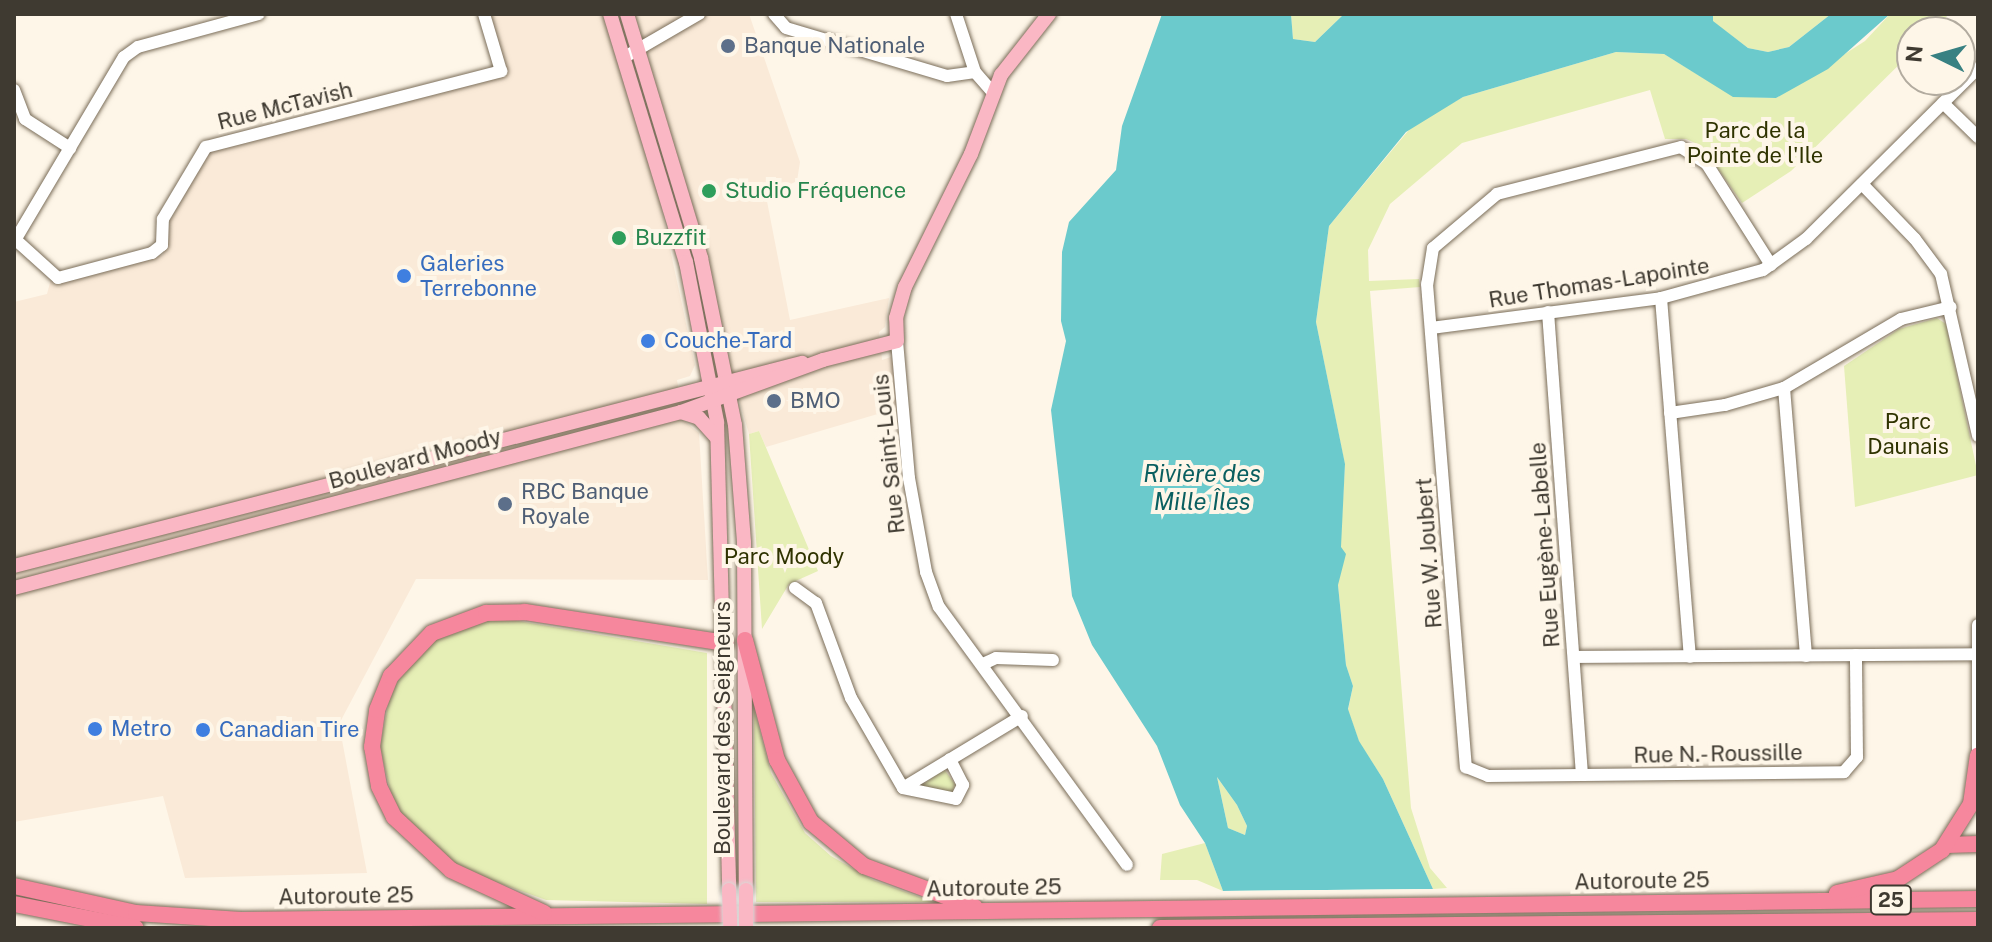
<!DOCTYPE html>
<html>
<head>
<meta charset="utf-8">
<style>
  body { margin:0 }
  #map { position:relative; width:1992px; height:942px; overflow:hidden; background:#fef6e8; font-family:"Public Sans",sans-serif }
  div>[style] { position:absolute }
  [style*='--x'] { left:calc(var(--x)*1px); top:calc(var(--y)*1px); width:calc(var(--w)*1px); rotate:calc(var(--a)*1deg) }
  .commercial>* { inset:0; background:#faead8 }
  .green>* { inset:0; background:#e6efb6 }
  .water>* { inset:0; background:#6bcacc }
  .pier>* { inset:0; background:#fef6e8 }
  .roads { filter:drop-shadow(0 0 2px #7a6d59) drop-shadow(0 0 2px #7a6d59) }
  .minor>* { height:12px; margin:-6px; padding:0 6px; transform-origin:6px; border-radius:6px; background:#fff }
  .major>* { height:14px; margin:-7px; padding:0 7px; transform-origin:7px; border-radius:7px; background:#fab7c4 }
  .highway>* { height:16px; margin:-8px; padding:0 8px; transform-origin:8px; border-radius:8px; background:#f6879d }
  .bridges { filter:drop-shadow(0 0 2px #d9d8d6) drop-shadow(0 0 2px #d9d8d6) }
  .major-bridge>* { height:14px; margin:-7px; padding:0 7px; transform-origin:7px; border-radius:7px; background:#fab7c4 }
  .dots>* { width:22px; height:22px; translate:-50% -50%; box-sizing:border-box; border:4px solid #fef6e8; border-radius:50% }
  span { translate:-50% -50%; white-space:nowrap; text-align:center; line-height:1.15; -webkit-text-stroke:8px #fef6e8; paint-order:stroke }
  .shield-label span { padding:2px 6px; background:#fef6e8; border:2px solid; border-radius:6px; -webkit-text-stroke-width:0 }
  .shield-label { font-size:20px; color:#3f3a31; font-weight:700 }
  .service-label { font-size:22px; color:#4e5e75 }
  .left { translate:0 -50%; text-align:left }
  .street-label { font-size:22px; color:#3f3a31 }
  .park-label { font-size:22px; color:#2f3300 }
  .leisure-label { font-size:22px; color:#27864d }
  .shop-label { font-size:22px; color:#366cbe }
  .water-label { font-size:24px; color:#0a5f60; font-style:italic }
  .frame { position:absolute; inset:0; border:16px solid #3f3a31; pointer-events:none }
  .north { position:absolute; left:1896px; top:16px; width:80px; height:80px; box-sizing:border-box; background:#fef6e8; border:2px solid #b2ab9f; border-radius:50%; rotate:275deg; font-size:22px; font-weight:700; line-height:32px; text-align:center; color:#3f3a31 }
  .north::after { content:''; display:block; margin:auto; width:28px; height:36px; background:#388182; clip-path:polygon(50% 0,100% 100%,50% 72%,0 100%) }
</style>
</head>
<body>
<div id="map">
  <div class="commercial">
    <div style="clip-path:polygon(484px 14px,607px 14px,641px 114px,695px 365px,690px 376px,677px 380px,684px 421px,699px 433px,708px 580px,416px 579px,339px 724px,367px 873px,185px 878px,163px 796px,14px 822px,14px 302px,47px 294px,51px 279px,163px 255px,168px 224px,208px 152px,501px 71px)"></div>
    <div style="clip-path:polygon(628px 14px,749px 14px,800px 162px,797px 181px,766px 196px,790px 320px,889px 298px,885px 327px,879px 332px,882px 360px,891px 357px,895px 367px,898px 408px,766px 447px,759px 431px,749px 434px)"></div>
  </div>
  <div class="green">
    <div style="clip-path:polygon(1291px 14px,1344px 14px,1315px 42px,1293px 39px)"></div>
    <div style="clip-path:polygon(1713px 14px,1831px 14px,1789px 47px,1768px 52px,1748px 48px,1712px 21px)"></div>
    <div style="clip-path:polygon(1890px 14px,1949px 14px,1932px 32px,1912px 32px,1912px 52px,1791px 171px,1742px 203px,1702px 146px,1686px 139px,1665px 139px,1650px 90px,1462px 143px,1390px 204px,1368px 250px,1369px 281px,1419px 279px,1420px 287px,1370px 291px,1411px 808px,1430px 868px,1447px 888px,1433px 889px,1383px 779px,1359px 742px,1348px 710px,1353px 686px,1346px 665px,1338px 585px,1345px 465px,1316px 322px,1329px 226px,1413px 125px,1463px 97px,1616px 52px,1664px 54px,1733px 96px,1776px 98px,1865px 41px)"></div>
    <div style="clip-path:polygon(1937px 318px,1946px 324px,1978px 475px,1855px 507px,1844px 366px,1899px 329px)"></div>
    <div style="clip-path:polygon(759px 431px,818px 571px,789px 584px,762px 629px,749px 434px)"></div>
    <div style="clip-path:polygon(507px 619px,707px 653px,707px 904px,546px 900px,468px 872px,433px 849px,408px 823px,392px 798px,380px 747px,391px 690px,428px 643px,478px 621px)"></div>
    <div style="clip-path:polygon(754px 709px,771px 773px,805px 833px,831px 856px,873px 880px,933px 902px,756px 902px)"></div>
    <div style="clip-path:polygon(944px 769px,955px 784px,952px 794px,920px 787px)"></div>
    <div style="clip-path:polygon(1217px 777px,1237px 805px,1247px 826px,1245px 835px,1228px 828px)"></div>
    <div style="clip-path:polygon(1205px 843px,1223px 891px,1197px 880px,1160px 880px,1162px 854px)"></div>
  </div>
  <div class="water">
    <div style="clip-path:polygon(evenodd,1162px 14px,1291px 14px,1293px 39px,1315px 42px,1344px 14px,1713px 14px,1713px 21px,1748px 48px,1768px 52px,1789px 47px,1831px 14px,1890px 14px,1828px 69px,1776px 98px,1733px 97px,1664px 54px,1616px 52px,1463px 97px,1406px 132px,1329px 226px,1316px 322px,1345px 464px,1341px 547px,1346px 554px,1338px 585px,1346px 665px,1353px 686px,1348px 709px,1359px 741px,1383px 779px,1433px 889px,1223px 891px,1205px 843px,1180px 805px,1157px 746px,1092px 645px,1072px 596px,1051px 410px,1066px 341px,1061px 321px,1062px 252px,1069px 222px,1116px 170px,1122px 126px,1162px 14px,1217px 777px,1237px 805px,1247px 826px,1245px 835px,1228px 828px,1217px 777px)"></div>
  </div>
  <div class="pier">
    <div style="clip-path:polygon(1438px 889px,1464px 926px,1242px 928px,1219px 891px)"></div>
  </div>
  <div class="roads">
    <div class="minor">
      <div style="--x:774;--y:14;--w:18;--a:49"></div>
      <div style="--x:786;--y:28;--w:168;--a:16.6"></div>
      <div style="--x:947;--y:76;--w:28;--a:-8"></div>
      <div style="--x:956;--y:14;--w:61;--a:71.9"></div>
      <div style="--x:975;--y:72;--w:29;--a:49"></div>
      <div style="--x:623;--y:58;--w:88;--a:-30.1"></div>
      <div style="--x:14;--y:90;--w:31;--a:69"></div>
      <div style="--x:25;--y:119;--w:54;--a:32.8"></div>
      <div style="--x:1943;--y:103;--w:49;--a:44.2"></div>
      <div style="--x:1862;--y:184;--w:76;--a:46.1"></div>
      <div style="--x:1915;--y:239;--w:44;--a:53.4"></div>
      <div style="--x:1941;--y:274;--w:166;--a:77.1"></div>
      <div style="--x:17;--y:241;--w:55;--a:42.1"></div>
      <div style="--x:58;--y:278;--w:97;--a:-14.9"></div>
      <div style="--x:152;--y:253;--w:13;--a:-39"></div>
      <div style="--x:162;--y:245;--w:26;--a:-88"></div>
      <div style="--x:163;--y:219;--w:84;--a:-59.2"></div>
      <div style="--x:206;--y:147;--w:305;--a:-14.4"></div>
      <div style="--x:501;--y:71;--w:59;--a:-106.6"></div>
      <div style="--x:14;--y:242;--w:215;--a:-59.3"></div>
      <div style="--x:124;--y:57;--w:17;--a:-36"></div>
      <div style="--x:138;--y:47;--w:125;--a:-15.3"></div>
      <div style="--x:1771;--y:265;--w:120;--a:-122.4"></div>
      <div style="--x:1707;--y:164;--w:31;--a:-147"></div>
      <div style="--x:1681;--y:147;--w:190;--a:165.7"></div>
      <div style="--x:1497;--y:194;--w:84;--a:139.8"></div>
      <div style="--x:1433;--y:248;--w:36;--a:99"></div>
      <div style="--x:1427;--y:284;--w:485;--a:85.4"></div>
      <div style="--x:1466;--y:767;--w:24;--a:22"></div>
      <div style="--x:1488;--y:776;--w:356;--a:-0.6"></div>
      <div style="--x:1844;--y:772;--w:20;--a:-49"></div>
      <div style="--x:1857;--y:757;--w:102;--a:-90.6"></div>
      <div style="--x:1661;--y:298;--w:360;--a:85.4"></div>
      <div style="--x:1548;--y:312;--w:464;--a:85.8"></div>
      <div style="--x:1431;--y:328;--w:232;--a:-7.4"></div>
      <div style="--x:1661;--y:298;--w:106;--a:-15.4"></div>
      <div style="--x:1763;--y:270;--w:53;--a:-35.8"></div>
      <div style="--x:1806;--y:239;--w:243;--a:-44.8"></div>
      <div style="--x:897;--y:341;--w:138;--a:85"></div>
      <div style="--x:909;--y:478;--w:96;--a:79.7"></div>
      <div style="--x:926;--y:572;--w:37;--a:70"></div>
      <div style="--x:939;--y:607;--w:319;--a:53.9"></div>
      <div style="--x:1784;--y:388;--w:269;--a:85.3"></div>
      <div style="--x:1670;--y:413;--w:56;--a:-8.3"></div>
      <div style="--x:1725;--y:405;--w:61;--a:-16.1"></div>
      <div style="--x:1784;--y:388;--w:136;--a:-30.5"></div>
      <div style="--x:1901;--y:319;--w:51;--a:-13.5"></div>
      <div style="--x:795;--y:588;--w:26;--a:36"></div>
      <div style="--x:816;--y:603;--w:101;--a:69.8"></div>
      <div style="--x:851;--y:698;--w:104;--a:60"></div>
      <div style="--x:903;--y:788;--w:139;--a:-31.2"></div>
      <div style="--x:1574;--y:657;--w:404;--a:-0.4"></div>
      <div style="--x:983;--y:664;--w:14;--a:-25"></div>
      <div style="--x:996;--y:658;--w:57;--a:2"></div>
      <div style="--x:1978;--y:755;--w:130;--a:-90"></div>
      <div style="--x:903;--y:788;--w:54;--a:11.7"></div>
      <div style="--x:956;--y:799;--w:16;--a:-63"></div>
      <div style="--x:963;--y:785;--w:29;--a:-117"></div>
    </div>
    <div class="major">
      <div style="--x:610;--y:14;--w:259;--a:73"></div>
      <div style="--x:686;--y:262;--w:163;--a:79"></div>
      <div style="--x:717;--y:422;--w:468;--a:88.5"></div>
      <div style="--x:627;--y:14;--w:255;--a:73.1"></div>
      <div style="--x:701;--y:258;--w:170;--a:78.5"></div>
      <div style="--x:735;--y:425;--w:118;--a:85.6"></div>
      <div style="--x:744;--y:543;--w:347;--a:89.7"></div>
      <div style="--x:681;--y:412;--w:19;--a:18"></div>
      <div style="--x:699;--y:418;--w:25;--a:48"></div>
      <div style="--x:14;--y:566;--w:814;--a:-14.45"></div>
      <div style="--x:14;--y:588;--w:690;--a:-14.78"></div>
      <div style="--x:681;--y:412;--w:151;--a:-20.1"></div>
      <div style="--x:823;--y:360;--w:76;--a:-14.4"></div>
      <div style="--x:897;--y:341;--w:23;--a:-92"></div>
      <div style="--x:896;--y:318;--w:32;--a:-74"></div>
      <div style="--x:905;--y:287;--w:148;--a:-63.6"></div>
      <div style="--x:971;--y:154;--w:85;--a:-69.2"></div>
      <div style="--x:1001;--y:75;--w:78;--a:-51.8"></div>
    </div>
    <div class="highway">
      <div style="--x:745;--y:640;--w:124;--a:75.1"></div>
      <div style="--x:777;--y:760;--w:71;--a:61.3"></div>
      <div style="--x:811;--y:822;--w:69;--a:39.7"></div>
      <div style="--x:864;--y:866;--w:118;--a:20.3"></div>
      <div style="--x:1947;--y:845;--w:31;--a:-2"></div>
      <div style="--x:14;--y:886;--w:125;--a:12.5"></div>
      <div style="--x:136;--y:913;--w:105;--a:3.8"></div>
      <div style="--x:241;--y:920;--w:1737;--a:-0.69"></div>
      <div style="--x:1837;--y:893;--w:63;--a:-12.9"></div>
      <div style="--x:1898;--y:879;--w:53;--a:-33.4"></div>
      <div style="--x:1942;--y:850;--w:54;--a:-57.8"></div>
      <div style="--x:1971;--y:804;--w:49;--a:-81.9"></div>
      <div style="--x:14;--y:904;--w:124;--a:11.1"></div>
      <div style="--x:544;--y:913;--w:102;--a:-155.2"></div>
      <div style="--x:451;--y:870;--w:78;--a:-137.1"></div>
      <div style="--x:394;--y:817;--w:34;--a:-116"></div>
      <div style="--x:379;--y:786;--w:40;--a:-100"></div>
      <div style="--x:372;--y:747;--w:37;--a:-82"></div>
      <div style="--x:377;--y:710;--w:37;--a:-68"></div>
      <div style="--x:391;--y:676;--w:59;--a:-46.4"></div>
      <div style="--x:432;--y:633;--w:58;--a:-20.3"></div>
      <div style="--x:486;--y:613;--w:39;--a:-1"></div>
      <div style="--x:525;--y:612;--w:203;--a:8.8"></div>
      <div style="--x:1160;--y:928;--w:818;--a:-0.56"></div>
    </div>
  </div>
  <div class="bridges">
    <div class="major-bridge">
      <div style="--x:729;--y:890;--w:38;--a:88"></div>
      <div style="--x:746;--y:890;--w:38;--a:90"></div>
    </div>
  </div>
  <div class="dots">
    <div style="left:728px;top:46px;background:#5c6f8a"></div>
    <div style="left:709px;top:191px;background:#2e9e5b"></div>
    <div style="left:619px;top:238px;background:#2e9e5b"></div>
    <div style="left:404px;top:276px;background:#3f7fe0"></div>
    <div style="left:648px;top:341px;background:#3f7fe0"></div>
    <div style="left:774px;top:401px;background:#5c6f8a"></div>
    <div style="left:505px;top:504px;background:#5c6f8a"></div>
    <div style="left:95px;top:729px;background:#3f7fe0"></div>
    <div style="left:203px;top:730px;background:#3f7fe0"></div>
  </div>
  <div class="shield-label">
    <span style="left:1891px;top:900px">25</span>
  </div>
  <div class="service-label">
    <span class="left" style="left:744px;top:46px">Banque Nationale</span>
    <span class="left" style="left:790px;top:401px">BMO</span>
    <span class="left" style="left:521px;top:504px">RBC Banque<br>Royale</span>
  </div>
  <div class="street-label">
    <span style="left:285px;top:106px;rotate:-14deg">Rue McTavish</span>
    <span style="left:1599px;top:283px;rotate:-9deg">Rue Thomas-Lapointe</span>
    <span style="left:889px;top:454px;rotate:-96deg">Rue Saint-Louis</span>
    <span style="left:415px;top:459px;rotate:-15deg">Boulevard Moody</span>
    <span style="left:1545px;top:545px;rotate:-94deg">Rue Eugène-Labelle</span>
    <span style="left:1429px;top:553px;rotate:-94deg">Rue W. Joubert</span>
    <span style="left:723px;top:728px;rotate:-90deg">Boulevard des Seigneurs</span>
    <span style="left:1718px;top:754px;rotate:-1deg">Rue N.- Roussille</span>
    <span style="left:1642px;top:881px;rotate:-1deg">Autoroute 25</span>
    <span style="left:994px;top:888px;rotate:-1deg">Autoroute 25</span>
    <span style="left:346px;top:896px;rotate:-1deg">Autoroute 25</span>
  </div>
  <div class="park-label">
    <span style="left:1755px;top:143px">Parc de la<br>Pointe de l'Ile</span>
    <span style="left:1908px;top:434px">Parc<br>Daunais</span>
    <span style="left:784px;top:557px">Parc Moody</span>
  </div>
  <div class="leisure-label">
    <span class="left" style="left:725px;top:191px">Studio Fréquence</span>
    <span class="left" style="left:635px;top:238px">Buzzfit</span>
  </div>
  <div class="shop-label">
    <span class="left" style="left:420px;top:276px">Galeries<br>Terrebonne</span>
    <span class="left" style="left:664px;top:341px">Couche-Tard</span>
    <span class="left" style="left:111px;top:729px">Metro</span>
    <span class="left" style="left:219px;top:730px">Canadian Tire</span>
  </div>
  <div class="water-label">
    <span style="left:1202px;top:488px">Rivière des<br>Mille Îles</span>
  </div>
  <div class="frame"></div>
  <div class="north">N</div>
</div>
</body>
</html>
